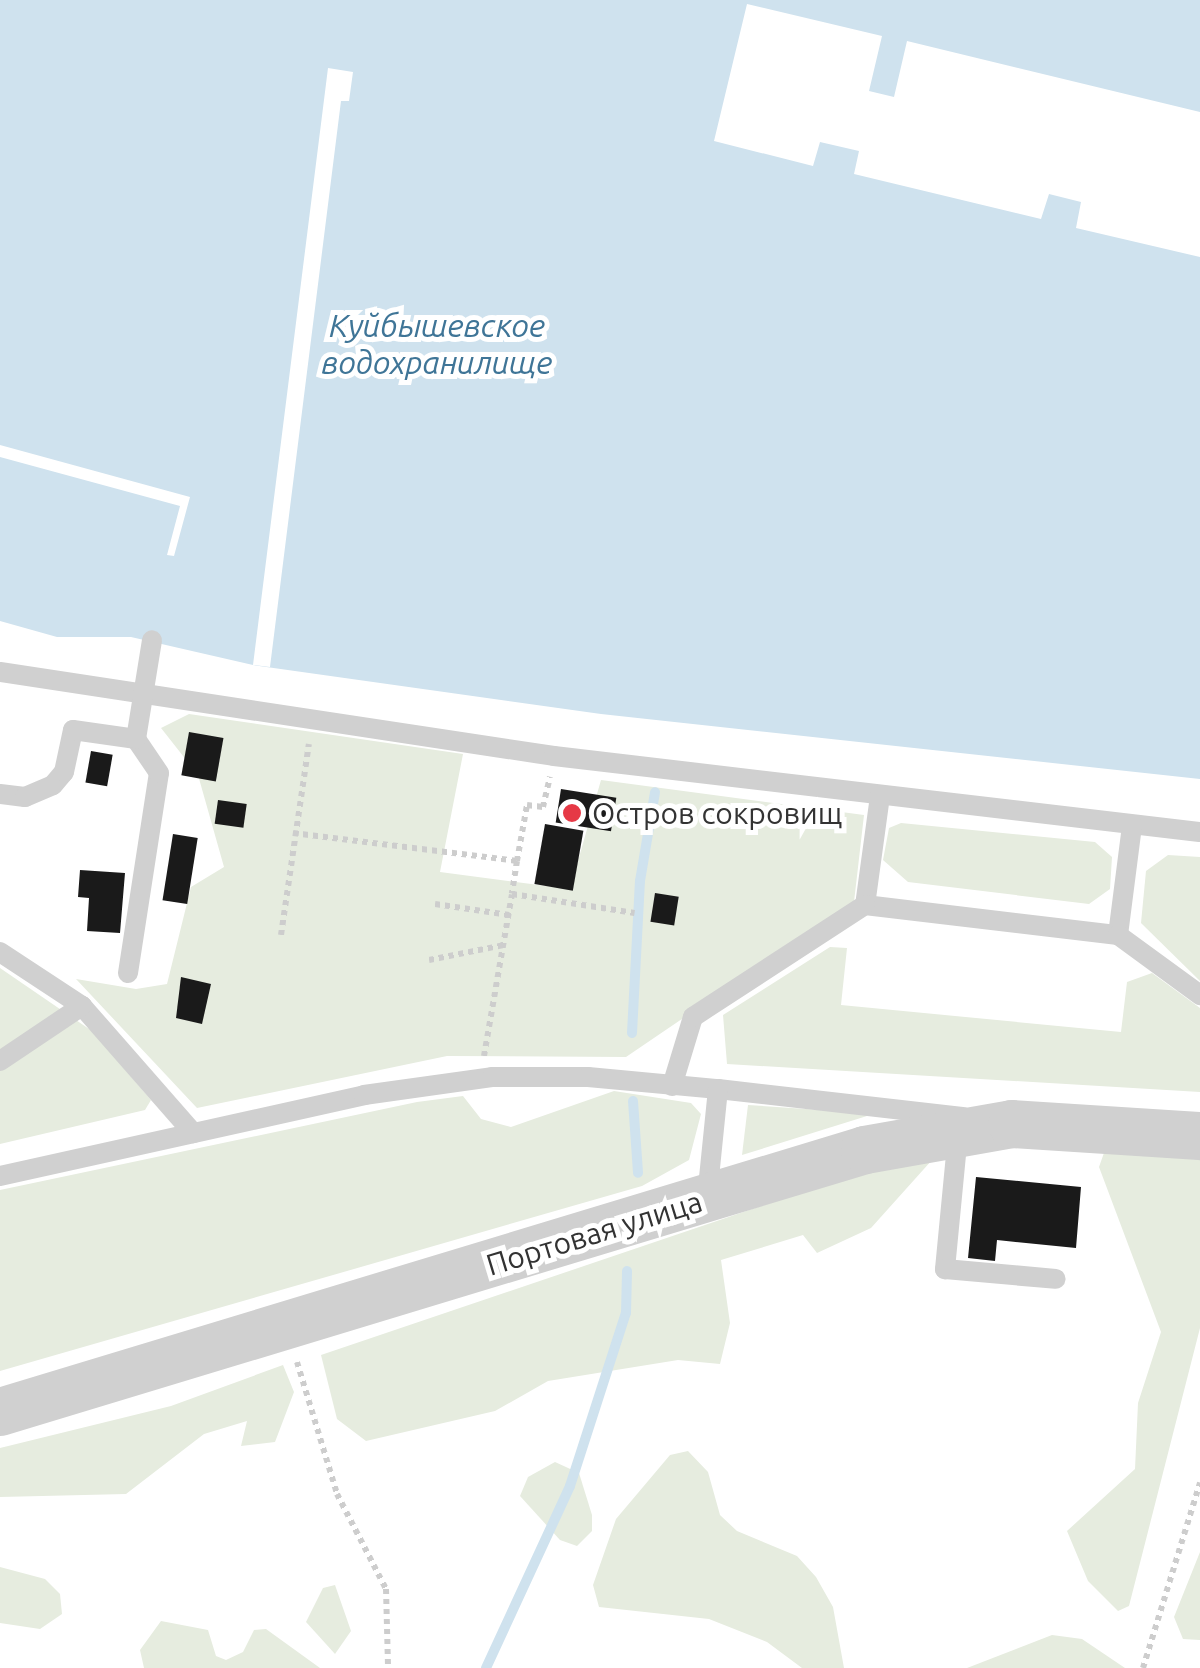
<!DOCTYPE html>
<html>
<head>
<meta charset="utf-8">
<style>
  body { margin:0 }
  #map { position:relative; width:1200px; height:1668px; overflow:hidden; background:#fff; font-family:Ubuntu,sans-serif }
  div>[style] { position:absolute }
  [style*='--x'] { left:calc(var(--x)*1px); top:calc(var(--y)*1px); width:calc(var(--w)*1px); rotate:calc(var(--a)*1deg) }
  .green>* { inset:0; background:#e6ecdf }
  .water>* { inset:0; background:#cfe2ee }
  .pier>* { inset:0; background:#fff }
  .stream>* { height:10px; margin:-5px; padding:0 5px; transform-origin:5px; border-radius:5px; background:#cfe2ee }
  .building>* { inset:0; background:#1a1a1a; transform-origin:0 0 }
  .path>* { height:6px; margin-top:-3px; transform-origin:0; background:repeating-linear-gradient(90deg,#cdcdcd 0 5px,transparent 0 10px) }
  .service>* { height:20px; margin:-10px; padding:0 10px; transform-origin:10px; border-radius:10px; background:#d0d0d0 }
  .tertiary>* { height:48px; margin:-24px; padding:0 24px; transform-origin:24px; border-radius:24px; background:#d0d0d0 }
  .dots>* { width:28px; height:28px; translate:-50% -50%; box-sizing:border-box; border:5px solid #fff; border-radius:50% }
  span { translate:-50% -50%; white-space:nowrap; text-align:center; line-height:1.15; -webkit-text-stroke:10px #fff; paint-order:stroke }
  .poi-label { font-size:30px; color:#333 }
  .left { translate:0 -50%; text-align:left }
  .street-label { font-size:30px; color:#333 }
  .water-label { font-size:32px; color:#3f7597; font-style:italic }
</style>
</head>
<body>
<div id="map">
  <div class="green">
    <div style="clip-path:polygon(189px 714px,463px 754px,440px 872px,570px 889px,601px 780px,864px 815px,854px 902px,626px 1057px,447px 1056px,197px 1108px,76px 979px,136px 989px,167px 984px,191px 887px,224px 867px,198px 775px,161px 728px)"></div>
    <div style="clip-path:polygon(901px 823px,1095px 842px,1112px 857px,1110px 889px,1089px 904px,908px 882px,883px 860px,889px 828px)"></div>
    <div style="clip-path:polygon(1168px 855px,1200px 857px,1200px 981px,1141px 923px,1146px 871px)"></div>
    <div style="clip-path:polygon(830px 947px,847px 948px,841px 1005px,1121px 1032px,1127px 982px,1152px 973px,1200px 1008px,1200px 1092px,727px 1064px,723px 1015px)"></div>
    <div style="clip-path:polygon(0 968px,92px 1031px,151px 1100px,145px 1110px,0 1144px)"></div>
    <div style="clip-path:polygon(614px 1091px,691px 1103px,701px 1114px,689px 1160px,642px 1186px,0 1371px,0 1190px,417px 1102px,463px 1096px,481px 1119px,511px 1127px)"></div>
    <div style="clip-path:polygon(748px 1105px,865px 1113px,867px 1116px,742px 1155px)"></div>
    <div style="clip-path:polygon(1200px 1149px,1200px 1328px,1129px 1606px,1118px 1611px,1088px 1581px,1067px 1531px,1135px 1469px,1138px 1403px,1161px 1332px,1099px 1167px,1105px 1150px)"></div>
    <div style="clip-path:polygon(915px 1154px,932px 1160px,871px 1228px,817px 1253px,803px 1235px,721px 1260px,730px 1323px,720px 1364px,678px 1360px,548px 1381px,495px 1411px,366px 1441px,337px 1419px,321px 1355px)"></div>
    <div style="clip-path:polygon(283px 1365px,294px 1392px,275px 1442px,241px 1446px,247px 1421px,204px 1434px,126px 1494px,0 1497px,0 1448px,171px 1406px)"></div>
    <div style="clip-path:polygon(688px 1451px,708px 1472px,720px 1515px,737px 1531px,797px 1556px,816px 1577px,833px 1607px,844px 1668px,802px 1668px,767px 1642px,709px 1619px,599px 1607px,593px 1585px,616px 1519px,670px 1455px)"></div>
    <div style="clip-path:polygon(555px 1462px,579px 1473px,592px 1515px,592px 1531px,577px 1546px,560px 1540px,520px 1496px,528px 1477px)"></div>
    <div style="clip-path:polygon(1200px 1552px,1200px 1640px,1183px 1639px,1174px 1617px)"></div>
    <div style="clip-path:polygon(0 1567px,45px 1579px,60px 1594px,62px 1614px,40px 1629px,0 1623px)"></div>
    <div style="clip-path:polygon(335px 1585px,351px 1631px,335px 1654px,306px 1622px,323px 1588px)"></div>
    <div style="clip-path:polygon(161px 1621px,208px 1630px,216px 1656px,226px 1660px,243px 1652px,254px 1630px,266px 1629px,320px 1668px,144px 1668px,140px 1650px)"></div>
    <div style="clip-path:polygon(1052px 1635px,1082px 1639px,1125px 1668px,967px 1668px)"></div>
  </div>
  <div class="water">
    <div style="clip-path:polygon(0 0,1200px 0,1200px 112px,907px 41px,894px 97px,869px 91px,882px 36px,747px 4px,714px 141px,813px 166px,820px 142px,859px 151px,854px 174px,1041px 219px,1049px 194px,1081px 202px,1076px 228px,1200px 257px,1200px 779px,601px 714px,253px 665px,131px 637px,57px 637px,0 621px)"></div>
  </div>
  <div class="pier">
    <div style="clip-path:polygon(328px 68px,353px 72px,349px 101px,341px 101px,270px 667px,253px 665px)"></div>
    <div style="clip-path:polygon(0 445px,190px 497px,174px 556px,167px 555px,180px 506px,0 457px)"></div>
  </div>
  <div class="stream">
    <div style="--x:632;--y:1033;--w:152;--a:-87"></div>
    <div style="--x:640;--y:881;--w:90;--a:-80.4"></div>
    <div style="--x:633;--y:1101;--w:72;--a:86"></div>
    <div style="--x:486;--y:1668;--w:200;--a:-65.2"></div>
    <div style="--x:570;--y:1486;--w:182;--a:-72.1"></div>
    <div style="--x:626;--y:1313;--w:42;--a:-88.6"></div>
  </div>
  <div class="building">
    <div style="left:189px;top:732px;width:35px;height:44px;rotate:10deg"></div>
    <div style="left:91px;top:751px;width:22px;height:32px;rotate:10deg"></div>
    <div style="left:561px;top:789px;width:56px;height:34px;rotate:9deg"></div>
    <div style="left:218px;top:800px;width:29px;height:24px;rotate:8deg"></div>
    <div style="left:545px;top:824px;width:39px;height:61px;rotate:10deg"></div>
    <div style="left:173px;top:834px;width:25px;height:67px;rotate:9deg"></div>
    <div style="clip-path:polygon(80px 870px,125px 873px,120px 933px,87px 931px,89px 898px,78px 897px)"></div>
    <div style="left:655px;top:893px;width:24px;height:29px;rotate:9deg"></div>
    <div style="clip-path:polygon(181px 977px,211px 984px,202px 1024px,176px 1018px)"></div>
    <div style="clip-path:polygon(976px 1177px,1081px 1187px,1076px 1248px,997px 1240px,995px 1261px,968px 1258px)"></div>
  </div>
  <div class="path">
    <div style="--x:293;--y:833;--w:226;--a:7.1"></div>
    <div style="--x:517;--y:861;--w:57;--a:-79.9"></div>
    <div style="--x:527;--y:805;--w:16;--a:7"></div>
    <div style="--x:543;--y:807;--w:31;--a:-77"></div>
    <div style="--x:517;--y:861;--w:33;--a:99"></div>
    <div style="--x:512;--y:894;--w:124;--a:8.8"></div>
    <div style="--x:435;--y:904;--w:75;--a:8.5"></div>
    <div style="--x:281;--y:935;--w:193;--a:-81.7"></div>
    <div style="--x:429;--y:960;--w:76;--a:-11.3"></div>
    <div style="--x:484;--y:1056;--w:164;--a:-80.2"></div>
    <div style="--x:297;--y:1362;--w:138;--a:73.1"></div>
    <div style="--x:337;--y:1494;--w:107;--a:62.7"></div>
    <div style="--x:386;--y:1589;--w:79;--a:88.5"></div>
    <div style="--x:1143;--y:1668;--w:194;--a:-72.9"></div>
  </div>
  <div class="service">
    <div style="--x:0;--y:672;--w:560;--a:8.62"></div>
    <div style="--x:554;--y:756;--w:650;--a:6.71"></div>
    <div style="--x:0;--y:794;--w:25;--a:7"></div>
    <div style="--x:25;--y:797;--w:30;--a:-23"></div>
    <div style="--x:53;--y:785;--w:17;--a:-50"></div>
    <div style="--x:64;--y:772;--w:43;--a:-77.9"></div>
    <div style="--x:73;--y:730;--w:64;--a:8.1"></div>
    <div style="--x:880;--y:796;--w:110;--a:97.8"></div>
    <div style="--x:865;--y:905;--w:255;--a:6.8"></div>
    <div style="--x:1118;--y:935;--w:111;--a:-82.7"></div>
    <div style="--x:1118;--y:935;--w:102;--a:36.2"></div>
    <div style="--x:0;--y:952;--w:98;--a:33.4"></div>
    <div style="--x:82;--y:1006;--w:169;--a:48.8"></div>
    <div style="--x:128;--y:973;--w:202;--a:-81.2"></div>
    <div style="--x:159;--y:773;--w:41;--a:-124.1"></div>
    <div style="--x:136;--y:739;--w:100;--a:-80.8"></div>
    <div style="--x:0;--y:1061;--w:99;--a:-33.9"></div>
    <div style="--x:672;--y:1086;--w:72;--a:-73.1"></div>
    <div style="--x:693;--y:1017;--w:205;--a:-33.1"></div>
    <div style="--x:718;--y:1089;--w:248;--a:6.5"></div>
    <div style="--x:958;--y:1134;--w:136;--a:95.5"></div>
    <div style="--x:945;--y:1269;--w:111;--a:5.1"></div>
    <div style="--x:0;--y:1176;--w:373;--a:-12.5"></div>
    <div style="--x:364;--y:1095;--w:129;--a:-8"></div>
    <div style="--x:492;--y:1077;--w:96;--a:0"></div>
    <div style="--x:588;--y:1077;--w:131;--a:5.3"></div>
    <div style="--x:718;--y:1089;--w:110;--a:95.8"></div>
  </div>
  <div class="tertiary">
    <div style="--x:0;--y:1412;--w:904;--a:-16.85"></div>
    <div style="--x:865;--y:1150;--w:149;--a:-10"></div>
    <div style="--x:1012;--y:1124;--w:188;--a:3.7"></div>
  </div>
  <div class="dots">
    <div style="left:572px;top:813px;background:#e63946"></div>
  </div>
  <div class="poi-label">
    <span class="left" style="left:592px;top:813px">Остров сокровищ</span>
  </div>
  <div class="street-label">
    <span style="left:594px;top:1233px;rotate:-17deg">Портовая улица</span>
  </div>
  <div class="water-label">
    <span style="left:437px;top:344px">Куйбышевское<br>водохранилище</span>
  </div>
</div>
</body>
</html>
